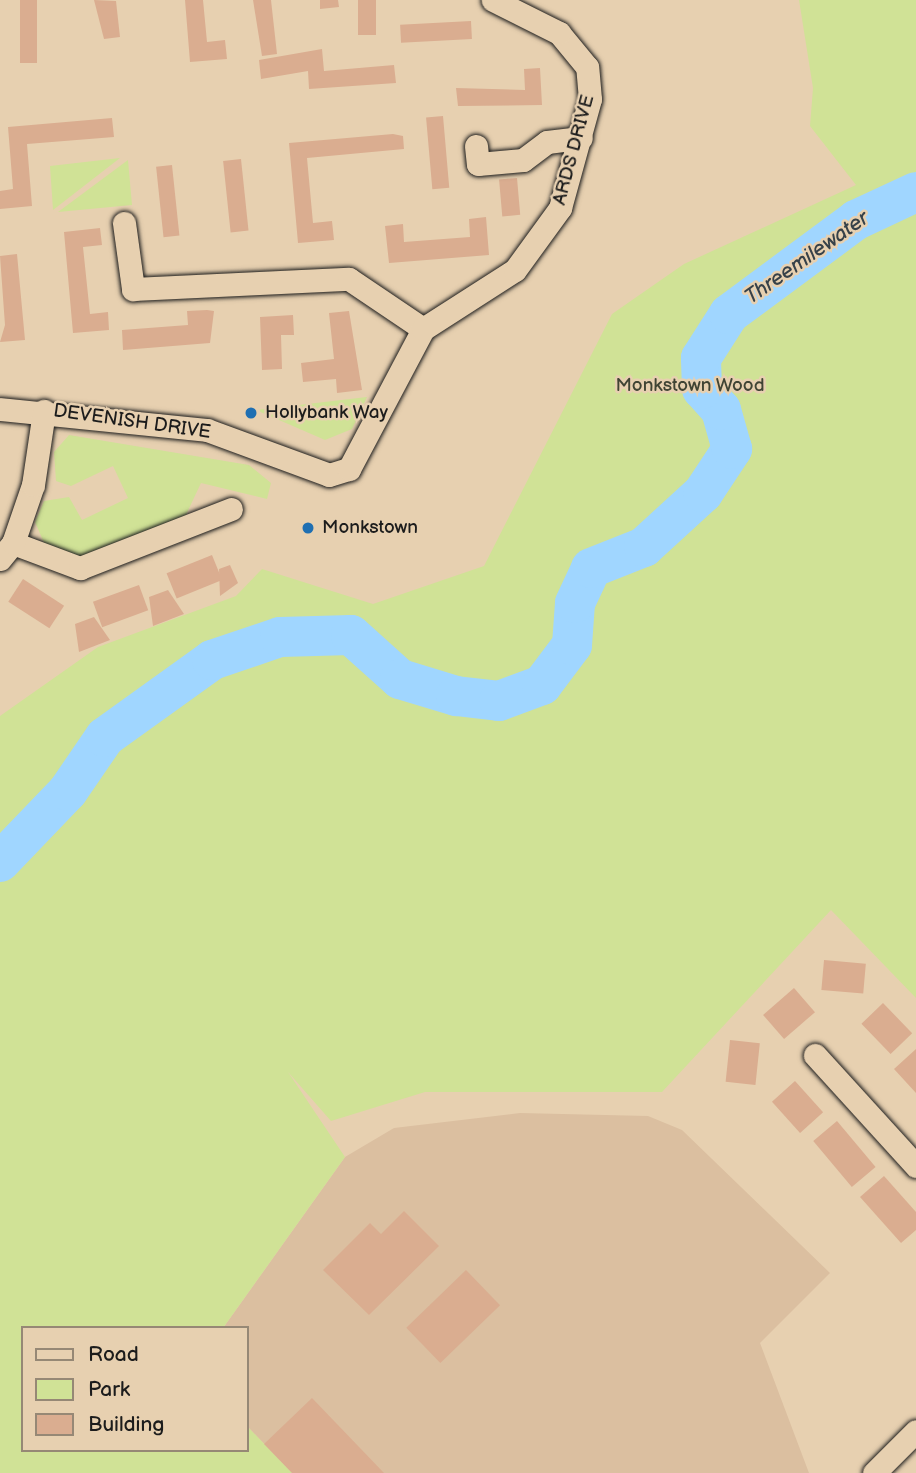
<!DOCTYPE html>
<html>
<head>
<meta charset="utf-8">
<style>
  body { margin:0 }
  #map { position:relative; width:916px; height:1473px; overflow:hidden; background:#e7d0b0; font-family:"Balsamiq Sans",sans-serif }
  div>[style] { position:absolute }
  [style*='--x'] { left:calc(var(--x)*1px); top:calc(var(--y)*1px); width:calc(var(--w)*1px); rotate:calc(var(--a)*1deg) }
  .built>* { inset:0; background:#dbbfa0 }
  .green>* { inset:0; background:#d0e296 }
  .river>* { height:40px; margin:-20px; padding:0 20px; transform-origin:20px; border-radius:20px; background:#a0d6ff }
  .building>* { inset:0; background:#daad90; transform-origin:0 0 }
  .roads { filter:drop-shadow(0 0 2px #1c1c1c) drop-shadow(0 0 2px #1c1c1c) }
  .minor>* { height:23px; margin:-11.5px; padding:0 11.5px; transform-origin:11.5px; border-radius:11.5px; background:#e7d0b0 }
  .dots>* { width:19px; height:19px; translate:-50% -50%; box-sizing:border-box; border:4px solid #e7d0b0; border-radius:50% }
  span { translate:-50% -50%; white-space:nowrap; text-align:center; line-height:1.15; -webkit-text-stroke:5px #e7d0b0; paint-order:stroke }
  .street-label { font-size:19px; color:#1c1c1c }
  .park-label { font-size:19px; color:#404434 }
  .poi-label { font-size:19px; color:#1c1c1c }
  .left { translate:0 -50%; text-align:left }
  .water-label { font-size:21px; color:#364149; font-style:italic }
  .legend { position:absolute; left:21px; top:1326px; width:228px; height:126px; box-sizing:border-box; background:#e7d0b0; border:2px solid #968875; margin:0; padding:9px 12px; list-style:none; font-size:21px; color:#1c1c1c }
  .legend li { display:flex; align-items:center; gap:14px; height:35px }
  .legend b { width:35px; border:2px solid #968875 }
</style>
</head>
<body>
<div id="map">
  <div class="built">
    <div style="clip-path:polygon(520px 1113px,648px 1116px,682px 1130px,830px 1273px,760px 1343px,809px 1473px,292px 1473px,247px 1426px,247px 1328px,223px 1328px,345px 1157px,394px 1128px)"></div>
  </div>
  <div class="green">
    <div style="clip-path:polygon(799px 0,916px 0,916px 998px,831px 910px,662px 1092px,425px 1092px,331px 1121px,288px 1072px,345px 1157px,223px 1328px,23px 1328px,23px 1450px,247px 1450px,247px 1426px,292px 1473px,0 1473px,0 716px,98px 647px,236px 596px,262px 569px,373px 604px,484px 566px,612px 314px,684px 264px,856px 185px,810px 126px,813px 88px)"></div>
    <div style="clip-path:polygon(120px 158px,53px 210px,50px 166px)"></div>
    <div style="clip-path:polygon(128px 160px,132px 205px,58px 212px)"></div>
    <div style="clip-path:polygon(367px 397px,352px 429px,325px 440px,256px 410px)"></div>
    <div style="clip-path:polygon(69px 435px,249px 465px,271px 483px,267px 499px,201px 483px,184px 519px,87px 559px,45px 545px,35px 522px,44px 501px,69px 497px,82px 520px,128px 498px,113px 466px,71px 486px,56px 481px,54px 452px)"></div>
  </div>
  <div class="river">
    <div style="--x:0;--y:862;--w:98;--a:-46.2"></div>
    <div style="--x:68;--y:791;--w:65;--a:-55.6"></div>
    <div style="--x:105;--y:737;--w:132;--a:-35.7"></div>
    <div style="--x:212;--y:660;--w:72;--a:-18.7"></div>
    <div style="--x:280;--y:637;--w:71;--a:-1.6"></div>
    <div style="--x:351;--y:635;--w:66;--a:41.9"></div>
    <div style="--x:400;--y:679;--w:59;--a:16.9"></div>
    <div style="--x:456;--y:696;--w:43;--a:6.6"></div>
    <div style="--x:499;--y:701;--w:46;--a:-20.4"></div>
    <div style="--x:542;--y:685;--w:50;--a:-53.1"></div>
    <div style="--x:572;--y:645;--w:42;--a:-85.9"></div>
    <div style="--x:575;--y:603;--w:38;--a:-65"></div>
    <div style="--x:591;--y:568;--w:57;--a:-21.6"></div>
    <div style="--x:644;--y:547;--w:80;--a:-42.5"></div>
    <div style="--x:703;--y:493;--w:53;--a:-56.6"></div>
    <div style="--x:732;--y:449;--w:41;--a:-105.8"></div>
    <div style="--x:721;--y:410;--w:28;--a:-132"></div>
    <div style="--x:702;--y:389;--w:31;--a:-92"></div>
    <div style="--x:701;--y:358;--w:52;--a:-57.5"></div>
    <div style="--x:729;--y:314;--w:158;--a:-36.5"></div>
    <div style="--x:856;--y:220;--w:66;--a:-25"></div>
  </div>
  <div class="building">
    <div style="left:20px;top:0;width:17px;height:63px"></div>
    <div style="clip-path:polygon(94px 0,116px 1px,120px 37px,104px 39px)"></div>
    <div style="clip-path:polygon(185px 0,203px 0,207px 42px,225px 40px,227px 59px,190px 62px)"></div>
    <div style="clip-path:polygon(253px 0,271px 0,277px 54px,262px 56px)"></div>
    <div style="clip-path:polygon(320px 0,338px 0,339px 7px,320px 9px)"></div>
    <div style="left:358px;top:0;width:18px;height:35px"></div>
    <div style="left:471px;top:21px;width:18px;height:71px;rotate:87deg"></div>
    <div style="clip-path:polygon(322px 49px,324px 71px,394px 65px,396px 83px,309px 89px,308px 71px,261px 79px,259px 60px)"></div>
    <div style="clip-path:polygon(540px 68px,542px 105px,458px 106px,456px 88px,525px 90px,524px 69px)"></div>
    <div style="left:443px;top:116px;width:72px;height:17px;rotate:85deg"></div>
    <div style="clip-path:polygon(112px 118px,114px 137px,27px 144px,32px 206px,0 209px,0 191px,13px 189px,8px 127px)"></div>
    <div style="clip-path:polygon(393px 134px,403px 136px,404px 149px,307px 158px,313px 223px,332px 221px,334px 240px,298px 243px,289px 143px)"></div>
    <div style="left:241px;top:159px;width:72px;height:18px;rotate:84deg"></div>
    <div style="left:172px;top:165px;width:71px;height:16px;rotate:84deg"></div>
    <div style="left:517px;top:178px;width:37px;height:18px;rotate:85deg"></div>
    <div style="clip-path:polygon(486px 217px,489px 255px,389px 263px,385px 226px,403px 224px,404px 242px,470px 237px,469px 219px)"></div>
    <div style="clip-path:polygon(100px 228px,102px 245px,83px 247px,90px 314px,108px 312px,109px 330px,73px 333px,64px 232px)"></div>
    <div style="clip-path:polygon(17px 254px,25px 340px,0 342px,5px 325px,0 256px)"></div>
    <div style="clip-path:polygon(207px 310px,214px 311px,210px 343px,123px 350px,122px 330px,188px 325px,187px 311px)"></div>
    <div style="clip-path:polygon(349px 311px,362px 390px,337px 393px,336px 379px,303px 382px,301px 363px,334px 359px,329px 313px)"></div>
    <div style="clip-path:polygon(293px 315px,294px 335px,281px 335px,282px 369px,262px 370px,260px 317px)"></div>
    <div style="left:212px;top:555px;width:27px;height:49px;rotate:68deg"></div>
    <div style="clip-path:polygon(230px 565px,238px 583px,220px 596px,219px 569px)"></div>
    <div style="left:23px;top:579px;width:49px;height:27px;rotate:33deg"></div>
    <div style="left:139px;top:585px;width:27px;height:49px;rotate:70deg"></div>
    <div style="clip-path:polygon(168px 590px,184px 614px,153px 626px,149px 597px)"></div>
    <div style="clip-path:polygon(94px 617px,110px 640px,79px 652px,75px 624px)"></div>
    <div style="left:824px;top:960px;width:42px;height:30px;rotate:5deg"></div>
    <div style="left:794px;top:988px;width:32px;height:41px;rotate:49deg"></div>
    <div style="left:883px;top:1003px;width:42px;height:30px;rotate:46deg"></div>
    <div style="left:730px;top:1040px;width:30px;height:42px;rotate:6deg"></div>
    <div style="clip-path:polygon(916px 1049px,916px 1093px,894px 1069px)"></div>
    <div style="left:795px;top:1081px;width:42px;height:31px;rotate:48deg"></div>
    <div style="left:837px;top:1121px;width:60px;height:31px;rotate:50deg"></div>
    <div style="clip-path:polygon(884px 1176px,916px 1212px,916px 1230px,901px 1243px,860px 1197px)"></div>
    <div style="clip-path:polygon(404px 1211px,439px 1246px,369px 1315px,323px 1270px,370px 1223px,381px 1234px)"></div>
    <div style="left:466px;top:1270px;width:49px;height:83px;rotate:46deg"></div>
    <div style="clip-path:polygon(312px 1398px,384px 1473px,292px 1473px,264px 1444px)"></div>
  </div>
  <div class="roads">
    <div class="minor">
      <div style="--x:476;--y:146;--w:18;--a:84"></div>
      <div style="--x:478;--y:164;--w:45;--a:-5.1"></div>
      <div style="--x:523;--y:160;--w:30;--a:-37"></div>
      <div style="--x:547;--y:142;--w:34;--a:-7"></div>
      <div style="--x:124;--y:223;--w:67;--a:82.2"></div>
      <div style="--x:133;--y:289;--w:216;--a:-2.7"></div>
      <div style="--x:349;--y:279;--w:89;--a:34"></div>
      <div style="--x:0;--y:409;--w:208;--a:5.8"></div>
      <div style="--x:207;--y:430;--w:130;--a:20.2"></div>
      <div style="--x:329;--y:475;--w:21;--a:-17"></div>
      <div style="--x:349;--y:469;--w:158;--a:-62.1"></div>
      <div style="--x:423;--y:329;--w:109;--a:-32.7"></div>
      <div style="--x:515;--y:270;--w:77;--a:-54"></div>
      <div style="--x:560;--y:208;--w:113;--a:-74.6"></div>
      <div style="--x:590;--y:99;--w:32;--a:-95"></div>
      <div style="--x:587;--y:67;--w:44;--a:-129.5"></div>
      <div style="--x:559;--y:33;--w:74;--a:-153.4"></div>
      <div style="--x:13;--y:543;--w:72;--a:20.5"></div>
      <div style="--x:80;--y:568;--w:162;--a:-21.3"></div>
      <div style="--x:0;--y:559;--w:21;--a:-51"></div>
      <div style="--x:13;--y:543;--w:61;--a:-71"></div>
      <div style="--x:33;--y:485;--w:75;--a:-81.5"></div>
      <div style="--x:815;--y:1055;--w:150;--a:47.7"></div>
      <div style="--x:874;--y:1473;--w:59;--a:-45"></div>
    </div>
  </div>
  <div class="dots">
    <div style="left:251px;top:413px;background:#1f6fb2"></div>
    <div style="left:308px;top:528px;background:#1f6fb2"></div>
  </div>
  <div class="street-label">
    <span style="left:574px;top:150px;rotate:-75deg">ARDS DRIVE</span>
    <span style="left:132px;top:422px;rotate:8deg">DEVENISH DRIVE</span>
  </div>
  <div class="park-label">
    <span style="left:690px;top:386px">Monkstown Wood</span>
  </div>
  <div class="poi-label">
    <span class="left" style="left:265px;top:413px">Hollybank Way</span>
    <span class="left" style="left:322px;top:528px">Monkstown</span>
  </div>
  <div class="water-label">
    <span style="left:807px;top:258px;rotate:-35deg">Threemilewater</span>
  </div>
  <ul class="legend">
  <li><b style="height:9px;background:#e7d0b0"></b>Road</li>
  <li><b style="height:19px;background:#d0e296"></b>Park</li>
  <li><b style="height:19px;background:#daad90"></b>Building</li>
  </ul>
</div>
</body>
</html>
